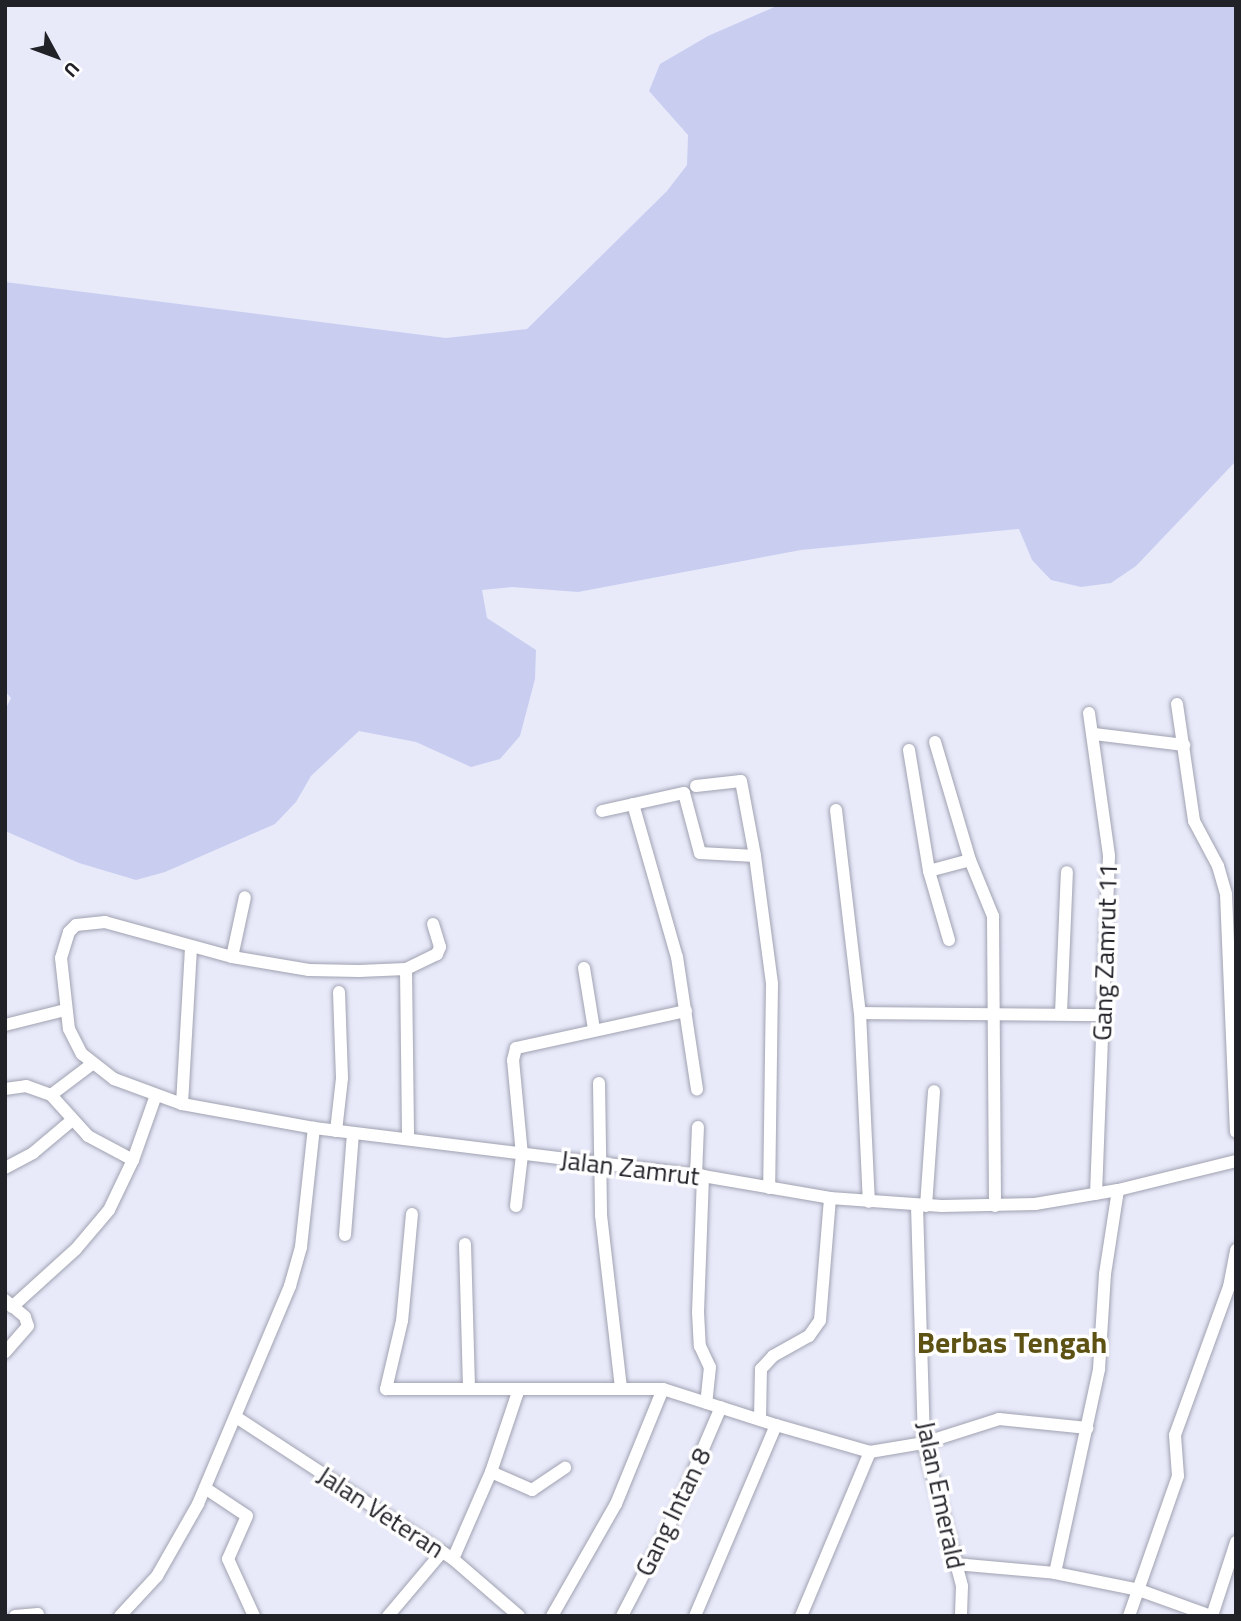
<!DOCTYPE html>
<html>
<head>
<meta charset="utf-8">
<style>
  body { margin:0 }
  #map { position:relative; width:1241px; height:1621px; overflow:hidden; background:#e8eafa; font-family:"Titillium Web",sans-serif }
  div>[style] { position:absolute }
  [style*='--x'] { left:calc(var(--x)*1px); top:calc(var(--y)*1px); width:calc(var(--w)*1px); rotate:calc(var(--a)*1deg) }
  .green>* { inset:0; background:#c9cef1 }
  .roads { filter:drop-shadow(0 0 2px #a0a2b1) drop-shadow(0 0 2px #a0a2b1) }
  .minor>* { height:12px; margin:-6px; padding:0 6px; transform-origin:6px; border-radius:6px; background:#fff }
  span { translate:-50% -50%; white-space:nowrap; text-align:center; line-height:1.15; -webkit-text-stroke:7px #fff; paint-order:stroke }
  .street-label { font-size:26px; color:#212228 }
  .quarter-label { font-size:30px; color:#5d5214; font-weight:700 }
  .frame { position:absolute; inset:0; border:7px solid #212228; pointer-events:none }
  .north { position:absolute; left:21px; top:21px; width:70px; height:70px; -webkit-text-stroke:5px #fff; paint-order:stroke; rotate:131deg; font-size:19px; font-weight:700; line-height:28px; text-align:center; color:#212228 }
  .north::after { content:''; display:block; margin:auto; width:24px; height:32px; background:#212228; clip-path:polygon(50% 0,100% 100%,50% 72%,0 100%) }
</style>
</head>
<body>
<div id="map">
  <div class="green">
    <div style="clip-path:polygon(779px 5px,1236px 5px,1236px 461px,1136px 566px,1111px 583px,1081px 587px,1051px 580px,1032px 560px,1019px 529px,801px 550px,578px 592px,512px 587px,482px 590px,487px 618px,536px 650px,535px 679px,520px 736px,500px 759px,471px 767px,416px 742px,359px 731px,311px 776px,296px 802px,275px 824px,165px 872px,136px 880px,79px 863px,5px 831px,5px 710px,11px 698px,5px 691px,5px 282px,446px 338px,527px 329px,667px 191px,687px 165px,688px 135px,649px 91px,660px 64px,708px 36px)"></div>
  </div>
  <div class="roads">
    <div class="minor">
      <div style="--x:1177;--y:704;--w:118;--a:81.7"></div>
      <div style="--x:1194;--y:821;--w:51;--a:61.9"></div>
      <div style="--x:1218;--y:866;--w:29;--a:74"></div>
      <div style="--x:1226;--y:894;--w:238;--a:87.6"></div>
      <div style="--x:1089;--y:713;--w:144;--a:82"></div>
      <div style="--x:1109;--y:856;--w:338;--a:92.2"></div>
      <div style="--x:1094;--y:734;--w:91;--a:7"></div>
      <div style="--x:935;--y:742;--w:123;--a:73.5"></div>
      <div style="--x:970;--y:860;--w:61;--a:67.7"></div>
      <div style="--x:993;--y:916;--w:290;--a:89.6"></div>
      <div style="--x:909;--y:750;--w:123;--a:80.6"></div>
      <div style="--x:696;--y:786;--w:45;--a:-6.3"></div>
      <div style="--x:741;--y:781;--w:76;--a:79.4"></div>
      <div style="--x:633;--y:804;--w:159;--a:74"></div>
      <div style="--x:677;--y:957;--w:134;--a:81.4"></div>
      <div style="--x:836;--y:810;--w:204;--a:83.3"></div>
      <div style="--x:860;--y:1013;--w:189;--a:87.3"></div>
      <div style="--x:602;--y:811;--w:84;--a:-12.4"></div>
      <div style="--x:684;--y:793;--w:62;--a:75.1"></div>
      <div style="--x:700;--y:853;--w:55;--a:3.1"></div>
      <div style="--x:755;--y:856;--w:129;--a:82.4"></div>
      <div style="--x:772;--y:984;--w:204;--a:90.8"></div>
      <div style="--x:433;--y:924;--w:24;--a:73"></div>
      <div style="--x:440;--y:947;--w:8;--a:113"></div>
      <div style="--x:437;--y:954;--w:34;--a:154"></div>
      <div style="--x:406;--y:969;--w:47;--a:177.6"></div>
      <div style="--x:359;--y:971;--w:50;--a:-178.9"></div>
      <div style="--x:309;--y:970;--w:78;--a:-170.4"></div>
      <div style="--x:232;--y:957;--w:132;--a:-164.6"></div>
      <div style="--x:105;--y:922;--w:29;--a:174"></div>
      <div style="--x:76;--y:925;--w:10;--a:135"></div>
      <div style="--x:69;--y:932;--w:27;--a:107"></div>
      <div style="--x:61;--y:958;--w:71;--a:83.6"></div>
      <div style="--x:69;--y:1029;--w:28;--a:63"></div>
      <div style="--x:82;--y:1054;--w:41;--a:38"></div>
      <div style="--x:114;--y:1079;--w:72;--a:20.2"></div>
      <div style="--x:182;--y:1104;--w:134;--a:10.3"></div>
      <div style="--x:314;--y:1128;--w:392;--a:7"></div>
      <div style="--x:703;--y:1176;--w:129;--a:9.8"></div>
      <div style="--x:830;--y:1198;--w:112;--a:4.1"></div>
      <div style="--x:942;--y:1206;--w:93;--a:-1.2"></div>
      <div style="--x:1035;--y:1204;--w:84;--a:-9.6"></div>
      <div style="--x:1118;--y:1190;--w:122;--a:-13.8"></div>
      <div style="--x:949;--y:940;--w:72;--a:-106.2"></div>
      <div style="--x:929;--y:871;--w:42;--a:-15"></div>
      <div style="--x:232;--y:957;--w:61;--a:-77.8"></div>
      <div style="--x:584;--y:968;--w:62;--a:80.7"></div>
      <div style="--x:406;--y:969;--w:169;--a:89.3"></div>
      <div style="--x:860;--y:1013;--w:243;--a:0.5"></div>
      <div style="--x:1061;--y:1013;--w:141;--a:-87.6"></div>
      <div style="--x:5;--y:1025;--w:62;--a:-14"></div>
      <div style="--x:599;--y:1083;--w:132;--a:89.1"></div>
      <div style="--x:601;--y:1215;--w:174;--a:83.4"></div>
      <div style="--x:5;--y:1089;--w:21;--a:-8"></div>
      <div style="--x:26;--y:1086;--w:27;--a:20"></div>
      <div style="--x:51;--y:1095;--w:51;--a:-37.1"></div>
      <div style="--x:51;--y:1095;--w:55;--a:47.9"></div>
      <div style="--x:88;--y:1136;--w:51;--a:28.1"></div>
      <div style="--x:182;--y:1104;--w:156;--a:-86.7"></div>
      <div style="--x:336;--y:1131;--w:53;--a:-83.5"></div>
      <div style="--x:342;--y:1078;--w:86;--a:-92"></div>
      <div style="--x:5;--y:1168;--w:32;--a:-28"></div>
      <div style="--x:33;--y:1153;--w:50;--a:-40.1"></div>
      <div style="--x:696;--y:1176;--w:49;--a:-87.7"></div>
      <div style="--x:703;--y:1176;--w:136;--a:92.1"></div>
      <div style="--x:698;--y:1312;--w:34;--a:87"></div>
      <div style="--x:700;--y:1346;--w:23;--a:65"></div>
      <div style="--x:710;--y:1367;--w:36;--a:96"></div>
      <div style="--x:516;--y:1206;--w:51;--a:-83.3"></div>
      <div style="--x:522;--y:1155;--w:95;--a:-95.4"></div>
      <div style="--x:513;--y:1060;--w:12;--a:-76"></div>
      <div style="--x:516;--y:1048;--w:174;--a:-12.3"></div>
      <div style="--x:917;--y:1206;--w:237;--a:88.3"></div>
      <div style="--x:924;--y:1443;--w:148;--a:75.1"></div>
      <div style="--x:962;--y:1586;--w:30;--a:92"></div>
      <div style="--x:926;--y:1206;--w:115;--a:-86"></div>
      <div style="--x:412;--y:1214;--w:107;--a:95.3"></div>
      <div style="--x:402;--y:1321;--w:70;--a:103.2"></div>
      <div style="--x:386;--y:1389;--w:277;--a:0"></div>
      <div style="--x:663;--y:1389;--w:119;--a:17.7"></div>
      <div style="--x:345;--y:1235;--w:102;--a:-85.5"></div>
      <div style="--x:465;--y:1244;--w:144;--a:88.4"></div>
      <div style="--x:5;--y:1300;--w:26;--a:40"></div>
      <div style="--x:25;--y:1317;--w:9;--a:72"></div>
      <div style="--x:28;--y:1326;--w:35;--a:131"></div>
      <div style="--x:12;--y:1307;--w:86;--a:-42.2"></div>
      <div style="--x:76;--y:1249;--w:51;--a:-49.8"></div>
      <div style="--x:109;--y:1210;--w:55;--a:-64.4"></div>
      <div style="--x:133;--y:1160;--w:66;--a:-70.5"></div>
      <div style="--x:236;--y:1417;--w:259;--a:33.2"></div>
      <div style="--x:453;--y:1559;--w:87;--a:40.8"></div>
      <div style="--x:760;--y:1420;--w:51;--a:-88.9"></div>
      <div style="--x:761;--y:1369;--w:18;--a:-47"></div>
      <div style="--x:773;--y:1356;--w:41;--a:-29.1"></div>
      <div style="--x:809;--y:1336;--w:19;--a:-55"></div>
      <div style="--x:820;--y:1320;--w:122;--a:-85.3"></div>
      <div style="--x:491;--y:1472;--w:45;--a:23.7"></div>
      <div style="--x:532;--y:1490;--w:40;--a:-34"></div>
      <div style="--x:205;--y:1488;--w:50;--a:33.7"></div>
      <div style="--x:247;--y:1516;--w:47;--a:113.8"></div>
      <div style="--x:228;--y:1559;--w:63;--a:65.5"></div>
      <div style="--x:453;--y:1559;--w:95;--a:-66.4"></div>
      <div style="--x:491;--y:1472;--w:84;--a:-71.4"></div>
      <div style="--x:955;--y:1564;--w:100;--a:5.1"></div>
      <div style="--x:1055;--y:1573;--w:86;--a:11.4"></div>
      <div style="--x:1139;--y:1590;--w:77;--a:19.9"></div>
      <div style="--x:1055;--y:1573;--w:209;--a:-77.8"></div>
      <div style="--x:1099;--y:1369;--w:95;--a:-86.4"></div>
      <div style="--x:1105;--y:1274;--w:85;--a:-81.2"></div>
      <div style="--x:15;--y:1616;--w:23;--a:-5"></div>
      <div style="--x:120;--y:1616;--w:54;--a:-47.2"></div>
      <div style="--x:157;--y:1576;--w:83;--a:-60.3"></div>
      <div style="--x:198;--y:1504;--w:237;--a:-67.1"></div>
      <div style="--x:290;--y:1286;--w:41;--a:-74.2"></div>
      <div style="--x:301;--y:1247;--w:120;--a:-83.8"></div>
      <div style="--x:388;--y:1616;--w:84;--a:-49.8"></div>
      <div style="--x:552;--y:1616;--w:129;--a:-60.3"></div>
      <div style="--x:616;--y:1504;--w:124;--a:-67.8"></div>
      <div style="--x:622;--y:1616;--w:117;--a:-62.6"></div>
      <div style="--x:676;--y:1512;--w:114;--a:-66.8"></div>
      <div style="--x:695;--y:1616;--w:207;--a:-67"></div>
      <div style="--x:776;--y:1425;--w:98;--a:16"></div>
      <div style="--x:870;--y:1452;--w:55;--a:-9.5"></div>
      <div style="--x:924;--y:1443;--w:79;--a:-17.7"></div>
      <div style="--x:999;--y:1419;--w:89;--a:5.8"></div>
      <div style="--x:801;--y:1616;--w:178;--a:-67.2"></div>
      <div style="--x:1129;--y:1616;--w:148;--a:-70.7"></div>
      <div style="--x:1178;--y:1476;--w:41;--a:-94.2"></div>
      <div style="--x:1175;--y:1435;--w:158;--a:-70"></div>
      <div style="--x:1229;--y:1287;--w:38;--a:-79"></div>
      <div style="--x:1212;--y:1616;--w:78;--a:-72"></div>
    </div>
  </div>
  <div class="street-label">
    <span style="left:1105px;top:952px;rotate:-88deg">Gang Zamrut 11</span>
    <span style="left:630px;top:1168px;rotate:7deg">Jalan Zamrut</span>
    <span style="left:941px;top:1495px;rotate:78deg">Jalan Emerald</span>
    <span style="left:381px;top:1512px;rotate:33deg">Jalan Veteran</span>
    <span style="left:673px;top:1512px;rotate:-64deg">Gang Intan 8</span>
  </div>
  <div class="quarter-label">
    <span style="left:1012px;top:1342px">Berbas Tengah</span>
  </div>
  <div class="frame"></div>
  <div class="north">U</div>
</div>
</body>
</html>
